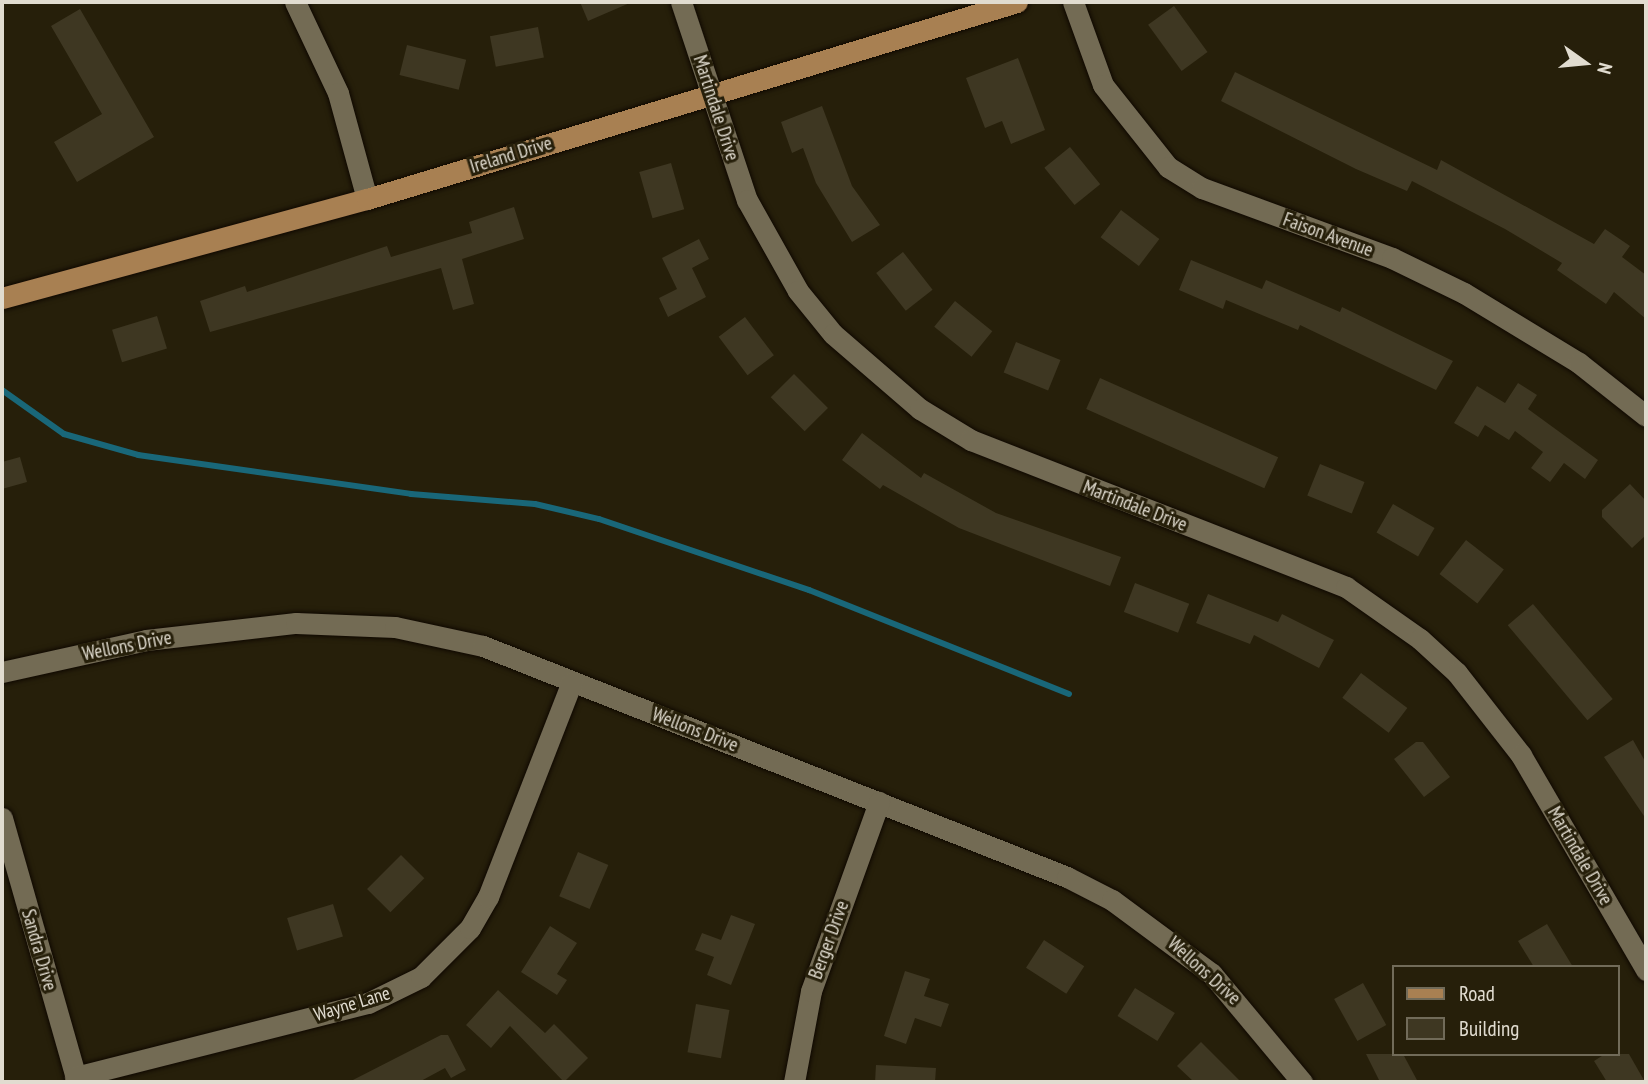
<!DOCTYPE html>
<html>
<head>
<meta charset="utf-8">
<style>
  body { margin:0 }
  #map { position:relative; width:1648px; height:1084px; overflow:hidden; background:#261f0a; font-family:"PT Sans Narrow",sans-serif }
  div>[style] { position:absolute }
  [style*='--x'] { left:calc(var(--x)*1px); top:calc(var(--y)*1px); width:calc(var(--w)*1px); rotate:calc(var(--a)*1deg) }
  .stream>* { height:6px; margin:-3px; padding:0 3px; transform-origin:3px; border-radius:3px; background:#196779 }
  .building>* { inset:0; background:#3e3722; transform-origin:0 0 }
  .roads { filter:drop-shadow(0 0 2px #0f0800) drop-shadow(0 0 2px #0f0800) }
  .minor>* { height:21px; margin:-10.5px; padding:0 10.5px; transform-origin:10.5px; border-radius:10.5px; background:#736b54 }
  .major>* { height:21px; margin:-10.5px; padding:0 10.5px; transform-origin:10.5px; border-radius:10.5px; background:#a88052 }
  span { translate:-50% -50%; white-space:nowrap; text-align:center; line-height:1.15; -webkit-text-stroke:6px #261f0a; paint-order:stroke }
  .street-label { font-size:19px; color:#e1dcd0 }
  .frame { position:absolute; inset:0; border:4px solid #e1dcd0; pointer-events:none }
  .legend { position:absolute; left:1392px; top:965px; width:228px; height:91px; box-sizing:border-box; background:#261f0a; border:2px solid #716b59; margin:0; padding:9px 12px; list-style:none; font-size:21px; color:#e1dcd0 }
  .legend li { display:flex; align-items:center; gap:14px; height:35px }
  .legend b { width:35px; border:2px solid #716b59 }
  .north { position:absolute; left:1550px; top:28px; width:70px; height:70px; -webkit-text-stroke:5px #261f0a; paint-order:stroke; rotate:105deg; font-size:19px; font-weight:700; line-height:28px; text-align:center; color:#e1dcd0 }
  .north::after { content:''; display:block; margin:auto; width:24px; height:32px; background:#e1dcd0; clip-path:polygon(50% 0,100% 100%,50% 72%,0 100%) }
</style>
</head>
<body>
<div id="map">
  <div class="stream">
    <div style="--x:2;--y:390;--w:76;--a:35.4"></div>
    <div style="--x:64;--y:434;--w:77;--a:15.8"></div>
    <div style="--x:138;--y:455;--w:276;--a:8.1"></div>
    <div style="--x:411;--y:494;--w:124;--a:4.6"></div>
    <div style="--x:535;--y:504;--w:66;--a:13.2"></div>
    <div style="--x:599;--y:519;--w:222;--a:18.7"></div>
    <div style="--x:809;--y:590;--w:280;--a:21.8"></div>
  </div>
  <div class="building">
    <div style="clip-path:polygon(580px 2px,632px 2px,588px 21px)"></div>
    <div style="left:1174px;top:6px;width:57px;height:32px;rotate:54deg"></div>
    <div style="clip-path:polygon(80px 9px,154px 137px,77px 182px,54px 142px,102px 114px,51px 26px)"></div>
    <div style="left:538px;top:27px;width:31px;height:49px;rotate:79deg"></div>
    <div style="left:407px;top:45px;width:61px;height:31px;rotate:14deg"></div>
    <div style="clip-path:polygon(1018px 58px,1045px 130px,1011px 144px,1002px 121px,985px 128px,966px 78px)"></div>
    <div style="clip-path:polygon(1235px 72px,1437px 170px,1441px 160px,1594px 244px,1605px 229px,1630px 246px,1622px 257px,1646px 275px,1646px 319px,1614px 292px,1606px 304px,1557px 270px,1562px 263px,1505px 229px,1412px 181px,1407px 191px,1356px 169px,1221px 101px)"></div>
    <div style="clip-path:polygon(822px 106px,852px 186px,880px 225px,852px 242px,816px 183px,803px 148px,792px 153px,781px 122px)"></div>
    <div style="left:1070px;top:147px;width:48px;height:33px;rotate:51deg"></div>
    <div style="left:671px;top:163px;width:48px;height:33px;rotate:74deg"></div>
    <div style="clip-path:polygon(514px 207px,524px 239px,462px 259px,474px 304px,453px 310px,441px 268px,210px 332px,200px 301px,245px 286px,247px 292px,387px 246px,391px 257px,472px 233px,469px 222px)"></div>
    <div style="left:1121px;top:210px;width:48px;height:34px;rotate:37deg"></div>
    <div style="clip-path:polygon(699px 239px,709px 259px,692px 268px,706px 297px,668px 317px,659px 298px,677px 289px,662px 258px)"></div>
    <div style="left:903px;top:252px;width:48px;height:34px;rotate:52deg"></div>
    <div style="clip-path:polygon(1191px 260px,1262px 289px,1266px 280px,1340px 312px,1342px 307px,1453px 361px,1436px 390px,1300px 325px,1298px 330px,1226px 300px,1223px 309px,1179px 290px)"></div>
    <div style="left:955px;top:301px;width:48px;height:33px;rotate:39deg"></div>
    <div style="left:157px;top:316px;width:34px;height:47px;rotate:73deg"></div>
    <div style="left:745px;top:317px;width:48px;height:33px;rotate:53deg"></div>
    <div style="left:1016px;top:342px;width:48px;height:33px;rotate:22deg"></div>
    <div style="left:794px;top:374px;width:48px;height:33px;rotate:45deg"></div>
    <div style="left:1100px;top:378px;width:195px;height:34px;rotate:24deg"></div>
    <div style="clip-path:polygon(1518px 383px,1537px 395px,1528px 409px,1598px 460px,1585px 479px,1564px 463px,1550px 482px,1531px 468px,1543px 452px,1515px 431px,1509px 440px,1485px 425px,1478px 437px,1454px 423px,1477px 386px,1505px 403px)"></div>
    <div style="clip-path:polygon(862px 433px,921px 478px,924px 473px,996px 513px,1121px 557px,1110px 586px,959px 528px,883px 485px,880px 489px,842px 460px)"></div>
    <div style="clip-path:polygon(20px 457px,27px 482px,2px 489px,2px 462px)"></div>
    <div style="left:1320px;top:464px;width:48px;height:34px;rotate:22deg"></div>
    <div style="clip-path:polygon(1630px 484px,1646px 501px,1646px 535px,1632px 548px,1602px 517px,1602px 510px)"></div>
    <div style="left:1393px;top:504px;width:48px;height:33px;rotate:30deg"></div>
    <div style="left:1466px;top:540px;width:48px;height:43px;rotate:38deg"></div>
    <div style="left:1135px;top:583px;width:58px;height:31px;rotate:21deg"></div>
    <div style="clip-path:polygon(1208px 594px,1278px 622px,1282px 614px,1334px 640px,1319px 668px,1254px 635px,1250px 644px,1196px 623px)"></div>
    <div style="left:1533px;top:604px;width:124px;height:33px;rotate:50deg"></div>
    <div style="left:1361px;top:673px;width:58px;height:31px;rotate:37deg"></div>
    <div style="clip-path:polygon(1633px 740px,1646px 763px,1646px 819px,1604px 757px)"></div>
    <div style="clip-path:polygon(1416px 742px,1423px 742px,1450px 777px,1424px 797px,1394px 759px)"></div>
    <div style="left:578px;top:852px;width:33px;height:48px;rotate:23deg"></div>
    <div style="left:401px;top:855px;width:33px;height:48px;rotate:45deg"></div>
    <div style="left:333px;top:904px;width:34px;height:48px;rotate:73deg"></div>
    <div style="clip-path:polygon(731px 915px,755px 924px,731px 985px,707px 975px,714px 957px,695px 950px,702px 933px,721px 940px)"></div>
    <div style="clip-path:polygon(1547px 924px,1573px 967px,1534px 967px,1518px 941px)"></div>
    <div style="clip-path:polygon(550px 926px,577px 943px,557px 974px,567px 980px,557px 995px,521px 972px)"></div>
    <div style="left:1044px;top:940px;width:48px;height:33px;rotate:33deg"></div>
    <div style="clip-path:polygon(905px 971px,930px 979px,924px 996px,949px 1004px,941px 1027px,915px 1018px,906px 1044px,884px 1036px)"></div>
    <div style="left:1363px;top:983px;width:48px;height:33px;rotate:61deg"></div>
    <div style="left:1135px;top:988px;width:47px;height:33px;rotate:32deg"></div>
    <div style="clip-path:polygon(498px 990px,545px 1033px,554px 1024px,588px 1058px,564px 1082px,510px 1026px,491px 1048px,466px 1025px)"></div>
    <div style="left:696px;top:1004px;width:34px;height:49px;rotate:10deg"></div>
    <div style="clip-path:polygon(441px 1035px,448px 1035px,466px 1070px,451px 1078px,445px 1068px,419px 1082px,349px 1082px)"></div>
    <div style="clip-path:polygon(1201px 1042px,1241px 1082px,1194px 1082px,1177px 1066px)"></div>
    <div style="clip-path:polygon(1366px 1054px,1403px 1054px,1418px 1082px,1380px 1082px)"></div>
    <div style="clip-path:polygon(1605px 1054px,1629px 1054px,1645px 1082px,1607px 1082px,1594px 1061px)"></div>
    <div style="clip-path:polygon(876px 1065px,936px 1068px,935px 1082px,875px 1082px)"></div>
  </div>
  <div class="roads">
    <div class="minor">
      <div style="--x:295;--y:2;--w:101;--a:64.7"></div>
      <div style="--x:338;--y:93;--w:110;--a:74.7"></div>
      <div style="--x:681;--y:2;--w:209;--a:71.6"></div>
      <div style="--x:747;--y:200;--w:104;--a:60.7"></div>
      <div style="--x:798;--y:291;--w:55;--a:50.9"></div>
      <div style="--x:833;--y:334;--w:115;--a:40.8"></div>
      <div style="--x:920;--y:409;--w:60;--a:31.3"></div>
      <div style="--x:971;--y:440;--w:403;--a:21.4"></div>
      <div style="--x:1346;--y:587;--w:90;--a:35.1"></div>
      <div style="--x:1420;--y:639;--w:50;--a:42.6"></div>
      <div style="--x:1457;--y:673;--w:104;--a:52"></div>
      <div style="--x:1521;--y:755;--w:249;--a:59.8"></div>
      <div style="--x:1073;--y:2;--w:88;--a:70.1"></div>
      <div style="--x:1103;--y:85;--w:105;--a:51.6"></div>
      <div style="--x:1168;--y:167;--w:40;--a:32"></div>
      <div style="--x:1202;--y:188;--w:202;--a:20.2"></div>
      <div style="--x:1392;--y:258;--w:80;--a:25.9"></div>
      <div style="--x:1464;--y:293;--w:135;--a:31.3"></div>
      <div style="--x:1579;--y:363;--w:85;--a:38.3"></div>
      <div style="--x:2;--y:672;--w:148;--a:-12.5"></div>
      <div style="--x:146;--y:640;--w:151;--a:-6.5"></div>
      <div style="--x:296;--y:623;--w:99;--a:2.3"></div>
      <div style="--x:395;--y:627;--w:90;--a:12.2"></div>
      <div style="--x:483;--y:646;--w:628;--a:21.58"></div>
      <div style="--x:1067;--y:877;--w:51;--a:27.1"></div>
      <div style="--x:1112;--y:900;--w:124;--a:36.5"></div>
      <div style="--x:1212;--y:974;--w:141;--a:50.2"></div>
      <div style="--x:2;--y:818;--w:274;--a:74.1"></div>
      <div style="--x:75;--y:1077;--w:302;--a:-14.2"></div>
      <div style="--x:368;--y:1003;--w:59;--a:-26.1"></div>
      <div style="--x:421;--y:977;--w:69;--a:-45"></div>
      <div style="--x:470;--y:928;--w:36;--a:-60"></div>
      <div style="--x:488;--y:897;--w:231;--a:-68.7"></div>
      <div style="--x:794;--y:1082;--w:93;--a:-79.4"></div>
      <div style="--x:811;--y:991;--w:201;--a:-70.2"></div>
    </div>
    <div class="major">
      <div style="--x:2;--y:298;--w:378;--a:-15.2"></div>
      <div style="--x:367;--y:199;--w:679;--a:-16.86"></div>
    </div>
  </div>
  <div class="street-label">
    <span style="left:716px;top:108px;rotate:72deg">Martindale Drive</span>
    <span style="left:511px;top:155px;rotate:-17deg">Ireland Drive</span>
    <span style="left:1328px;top:235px;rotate:20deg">Faison Avenue</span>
    <span style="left:1135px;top:506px;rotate:21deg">Martindale Drive</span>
    <span style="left:127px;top:646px;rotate:-11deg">Wellons Drive</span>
    <span style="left:695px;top:730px;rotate:21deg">Wellons Drive</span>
    <span style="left:1580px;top:856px;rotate:60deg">Martindale Drive</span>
    <span style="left:829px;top:940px;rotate:-70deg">Berger Drive</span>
    <span style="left:39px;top:950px;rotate:74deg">Sandra Drive</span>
    <span style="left:1204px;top:971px;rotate:42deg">Wellons Drive</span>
    <span style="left:352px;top:1004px;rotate:-17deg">Wayne Lane</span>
  </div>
  <div class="frame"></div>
  <ul class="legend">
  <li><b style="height:9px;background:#a88052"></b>Road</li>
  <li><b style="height:19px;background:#3e3722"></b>Building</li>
  </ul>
  <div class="north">N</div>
</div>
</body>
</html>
